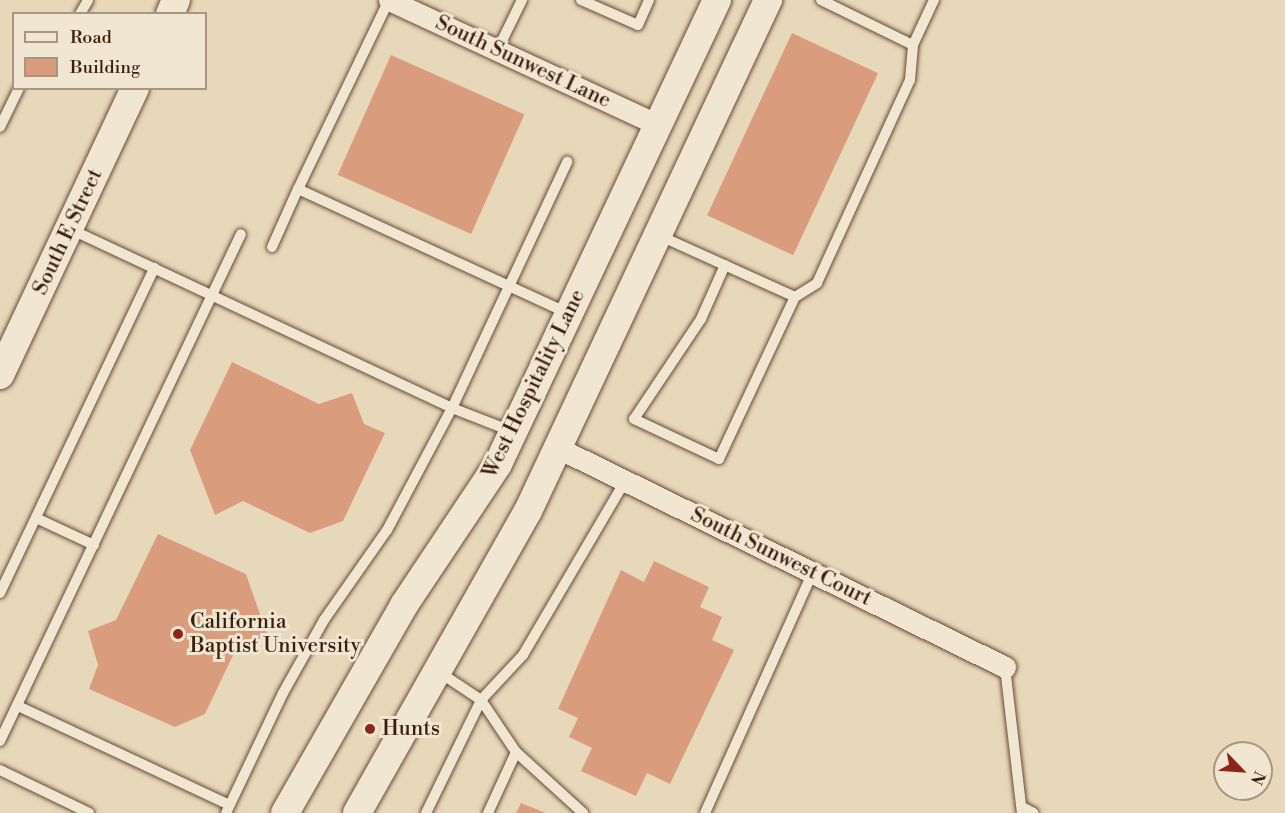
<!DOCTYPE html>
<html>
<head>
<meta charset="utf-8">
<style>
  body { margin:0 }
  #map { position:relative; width:1285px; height:813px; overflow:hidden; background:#e8d8ba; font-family:"Libre Bodoni",serif }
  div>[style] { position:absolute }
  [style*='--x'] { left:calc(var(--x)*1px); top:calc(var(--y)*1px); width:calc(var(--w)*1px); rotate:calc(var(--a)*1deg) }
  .building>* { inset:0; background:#d99d7d; transform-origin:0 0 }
  .roads { filter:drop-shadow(0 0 2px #664c34) drop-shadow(0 0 2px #664c34) }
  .lane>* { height:10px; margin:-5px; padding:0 5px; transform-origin:5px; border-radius:5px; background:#f0e6d2 }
  .street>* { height:21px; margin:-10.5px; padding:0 10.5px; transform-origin:10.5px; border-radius:10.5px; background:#f0e6d2 }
  .secondary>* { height:28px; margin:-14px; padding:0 14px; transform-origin:14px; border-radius:14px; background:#f0e6d2 }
  .dots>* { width:16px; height:16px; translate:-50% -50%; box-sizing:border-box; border:3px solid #f0e6d2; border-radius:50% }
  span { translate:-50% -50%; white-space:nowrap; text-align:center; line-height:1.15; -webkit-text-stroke:6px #f0e6d2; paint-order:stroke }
  .street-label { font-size:21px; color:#3b1e08 }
  .poi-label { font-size:21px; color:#3b1e08 }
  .left { translate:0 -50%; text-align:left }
  .legend { position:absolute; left:12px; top:12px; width:195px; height:78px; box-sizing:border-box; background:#f0e6d2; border:2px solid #a89681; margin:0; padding:8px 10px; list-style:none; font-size:18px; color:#3b1e08 }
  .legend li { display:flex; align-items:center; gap:12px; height:30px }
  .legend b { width:30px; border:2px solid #a89681 }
  .north { position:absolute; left:1213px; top:741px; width:60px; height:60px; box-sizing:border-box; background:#f0e6d2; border:2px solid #a89681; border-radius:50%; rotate:115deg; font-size:16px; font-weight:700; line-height:24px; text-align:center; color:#3b1e08 }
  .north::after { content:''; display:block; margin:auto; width:21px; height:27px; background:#8f2418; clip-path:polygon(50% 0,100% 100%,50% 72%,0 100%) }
</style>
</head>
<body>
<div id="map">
  <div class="building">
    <div style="left:792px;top:33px;width:95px;height:201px;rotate:25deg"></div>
    <div style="left:391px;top:55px;width:146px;height:131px;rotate:24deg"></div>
    <div style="clip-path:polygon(232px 362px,319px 404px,352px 393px,364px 424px,385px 433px,343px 521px,310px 533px,243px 501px,215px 515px,190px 450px)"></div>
    <div style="clip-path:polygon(158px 534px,246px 574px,268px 637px,235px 651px,205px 714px,175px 727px,89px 689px,98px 665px,88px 631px,116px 620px)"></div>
    <div style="clip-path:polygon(654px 561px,709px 587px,700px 607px,722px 617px,712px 640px,734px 650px,670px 784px,647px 773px,636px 796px,581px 771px,592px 748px,569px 737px,578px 718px,558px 709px,621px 570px,644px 582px)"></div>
    <div style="clip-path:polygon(521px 803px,546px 813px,516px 813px)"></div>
  </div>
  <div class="roads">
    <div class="lane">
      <div style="--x:389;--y:0;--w:210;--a:115.7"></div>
      <div style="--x:298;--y:189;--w:297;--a:24.7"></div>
      <div style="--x:581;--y:0;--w:62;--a:23.7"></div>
      <div style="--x:638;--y:25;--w:27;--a:-66"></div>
      <div style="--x:821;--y:0;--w:102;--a:26.1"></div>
      <div style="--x:913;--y:45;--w:50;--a:-65"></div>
      <div style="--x:80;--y:14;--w:16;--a:-60"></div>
      <div style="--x:497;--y:51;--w:57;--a:-63.9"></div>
      <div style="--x:0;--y:127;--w:43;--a:-64"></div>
      <div style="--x:70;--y:229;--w:422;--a:25.1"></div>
      <div style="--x:452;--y:408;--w:138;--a:118"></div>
      <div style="--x:387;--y:530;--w:110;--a:125"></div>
      <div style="--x:324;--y:620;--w:84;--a:119.3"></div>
      <div style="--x:283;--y:693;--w:133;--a:115.4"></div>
      <div style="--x:658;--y:235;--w:150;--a:24.3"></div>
      <div style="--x:795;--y:297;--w:26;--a:-32"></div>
      <div style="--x:817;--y:283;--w:223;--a:-65.4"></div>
      <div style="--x:910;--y:80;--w:35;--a:-85"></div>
      <div style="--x:272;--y:247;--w:64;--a:-65.9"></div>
      <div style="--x:725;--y:265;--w:59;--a:114"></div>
      <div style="--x:701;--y:319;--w:120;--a:123.8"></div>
      <div style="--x:634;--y:419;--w:94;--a:25.2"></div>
      <div style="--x:719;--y:459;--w:179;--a:-64.9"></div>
      <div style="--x:511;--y:431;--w:63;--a:-158.7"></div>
      <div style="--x:452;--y:408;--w:272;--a:-64.9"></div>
      <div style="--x:36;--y:518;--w:64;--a:25"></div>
      <div style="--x:0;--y:593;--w:360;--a:-64.6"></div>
      <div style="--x:1005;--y:667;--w:147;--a:83.4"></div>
      <div style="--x:439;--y:672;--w:50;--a:33.7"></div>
      <div style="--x:481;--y:700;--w:63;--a:56.1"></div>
      <div style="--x:516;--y:752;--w:91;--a:42.3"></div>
      <div style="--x:18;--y:706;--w:233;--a:25.1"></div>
      <div style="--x:0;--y:741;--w:561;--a:-64.58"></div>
      <div style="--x:0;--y:770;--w:99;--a:25.8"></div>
      <div style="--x:1022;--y:807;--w:13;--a:27"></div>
      <div style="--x:426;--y:813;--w:126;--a:-64"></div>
      <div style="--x:481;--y:700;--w:62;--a:-47"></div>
      <div style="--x:523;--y:655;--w:202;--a:-59.6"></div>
      <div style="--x:488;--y:813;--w:67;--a:-65.3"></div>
      <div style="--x:705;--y:813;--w:264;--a:-65.9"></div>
    </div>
    <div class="street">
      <div style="--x:389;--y:0;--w:297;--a:24.9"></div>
      <div style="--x:558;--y:448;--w:498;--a:26.1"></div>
    </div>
    <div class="secondary">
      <div style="--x:170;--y:14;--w:15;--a:-67"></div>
      <div style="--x:0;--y:375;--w:317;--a:-64.8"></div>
      <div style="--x:285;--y:813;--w:240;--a:-60.2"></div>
      <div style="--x:404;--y:605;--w:169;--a:-56.3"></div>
      <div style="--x:498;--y:464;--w:513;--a:-64.73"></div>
      <div style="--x:357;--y:813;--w:347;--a:-60.5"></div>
      <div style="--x:528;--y:511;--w:565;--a:-64.84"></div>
    </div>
  </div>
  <div class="dots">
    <div style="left:178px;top:634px;background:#8f2418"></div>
    <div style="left:370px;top:729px;background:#8f2418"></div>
  </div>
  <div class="street-label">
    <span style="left:523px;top:62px;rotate:25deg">South Sunwest Lane</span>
    <span style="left:68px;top:232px;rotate:-65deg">South E Street</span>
    <span style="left:534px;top:384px;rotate:-64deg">West Hospitality Lane</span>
    <span style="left:781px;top:557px;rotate:26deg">South Sunwest Court</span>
  </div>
  <div class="poi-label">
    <span class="left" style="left:190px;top:634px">California<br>Baptist University</span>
    <span class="left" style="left:382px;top:729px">Hunts</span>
  </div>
  <ul class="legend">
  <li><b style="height:8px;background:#f0e6d2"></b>Road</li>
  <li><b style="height:16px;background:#d99d7d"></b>Building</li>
  </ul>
  <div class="north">N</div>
</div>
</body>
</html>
